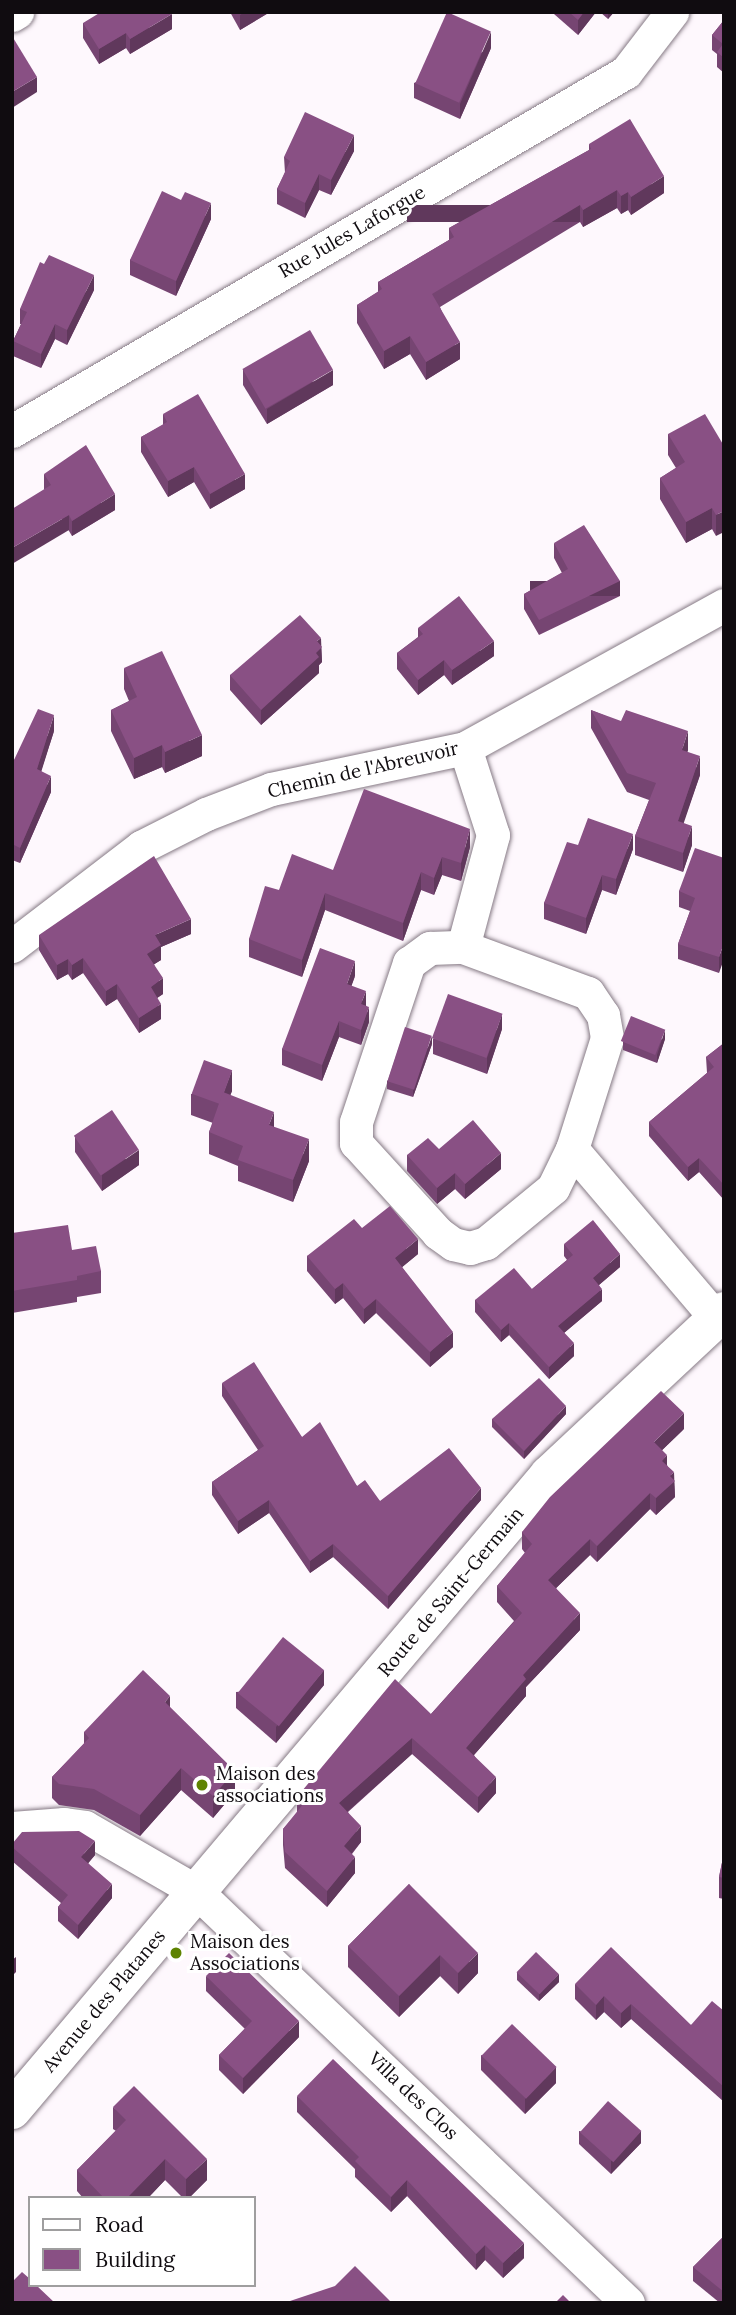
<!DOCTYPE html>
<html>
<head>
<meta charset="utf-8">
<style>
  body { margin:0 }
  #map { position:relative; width:736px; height:2315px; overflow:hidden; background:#fef8fd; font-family:Lora,serif }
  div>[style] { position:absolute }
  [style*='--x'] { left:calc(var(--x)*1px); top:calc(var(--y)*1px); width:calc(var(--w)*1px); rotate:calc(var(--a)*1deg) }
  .roads { filter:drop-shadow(0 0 2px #867a85) drop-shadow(0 0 2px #867a85) }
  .street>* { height:33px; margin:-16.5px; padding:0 16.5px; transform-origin:16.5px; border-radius:16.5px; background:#fff }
  .secondary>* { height:38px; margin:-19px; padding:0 19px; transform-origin:19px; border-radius:19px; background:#fff }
  .wall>* { inset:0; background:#764572 }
  .shaded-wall>* { inset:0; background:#60385c; transform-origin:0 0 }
  .building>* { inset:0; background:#895084; transform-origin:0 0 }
  .dots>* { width:19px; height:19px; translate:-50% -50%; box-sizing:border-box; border:4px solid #fff; border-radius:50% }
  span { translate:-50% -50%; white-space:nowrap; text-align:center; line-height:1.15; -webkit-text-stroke:6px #fff; paint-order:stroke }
  .street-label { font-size:19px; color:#100c10 }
  .poi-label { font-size:19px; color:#100c10 }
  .left { translate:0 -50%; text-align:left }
  .frame { position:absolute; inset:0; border:14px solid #100c10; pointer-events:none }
  .legend { position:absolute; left:28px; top:2196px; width:228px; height:91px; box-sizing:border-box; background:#fff; border:2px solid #9f9e9f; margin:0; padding:9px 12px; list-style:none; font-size:21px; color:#100c10 }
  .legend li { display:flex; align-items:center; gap:14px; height:35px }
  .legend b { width:35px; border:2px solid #9f9e9f }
</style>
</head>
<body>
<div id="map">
  <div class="roads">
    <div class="street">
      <div style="--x:12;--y:15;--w:6;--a:-31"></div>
      <div style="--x:12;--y:431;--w:711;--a:-30.31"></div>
      <div style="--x:626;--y:72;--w:76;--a:-52.5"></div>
      <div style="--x:12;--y:946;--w:163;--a:-37.5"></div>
      <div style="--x:141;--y:847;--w:73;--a:-26.9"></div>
      <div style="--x:206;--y:814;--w:70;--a:-21"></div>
      <div style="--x:271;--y:789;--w:198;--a:-11.9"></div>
      <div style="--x:465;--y:748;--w:296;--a:-28.9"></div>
      <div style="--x:463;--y:947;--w:133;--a:20.2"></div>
      <div style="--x:588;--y:993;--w:27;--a:56"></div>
      <div style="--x:603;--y:1015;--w:23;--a:80"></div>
      <div style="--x:607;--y:1038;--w:116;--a:107.5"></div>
      <div style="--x:572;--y:1149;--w:43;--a:116"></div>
      <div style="--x:553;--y:1188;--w:87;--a:140.6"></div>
      <div style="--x:486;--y:1243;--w:17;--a:163"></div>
      <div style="--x:470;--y:1248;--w:17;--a:-167"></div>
      <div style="--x:453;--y:1244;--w:19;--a:-144"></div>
      <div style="--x:438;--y:1233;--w:122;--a:-132.3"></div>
      <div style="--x:356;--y:1143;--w:21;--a:-90"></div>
      <div style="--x:356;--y:1122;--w:168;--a:-71.6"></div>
      <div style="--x:409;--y:963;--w:26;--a:-36"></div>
      <div style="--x:430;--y:948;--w:33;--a:-2"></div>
      <div style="--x:463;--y:947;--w:116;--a:-75"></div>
      <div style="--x:493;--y:835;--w:91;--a:-107.8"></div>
      <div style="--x:572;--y:1149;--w:221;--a:49.6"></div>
      <div style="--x:12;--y:1828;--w:52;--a:-4.4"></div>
      <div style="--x:64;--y:1824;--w:21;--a:8"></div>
      <div style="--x:85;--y:1827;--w:128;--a:30"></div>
      <div style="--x:196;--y:1891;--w:597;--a:43.64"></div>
    </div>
    <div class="secondary">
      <div style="--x:12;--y:2110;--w:832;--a:-49.78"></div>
      <div style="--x:549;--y:1475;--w:240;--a:-43.1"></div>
    </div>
  </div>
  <div class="wall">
    <div style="clip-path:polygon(230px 12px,270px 12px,240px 30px)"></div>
    <div style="clip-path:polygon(554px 12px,596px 12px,578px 35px,554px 14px)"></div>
    <div style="clip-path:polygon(600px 12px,614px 12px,608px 19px)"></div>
    <div style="clip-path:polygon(724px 20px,724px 73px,717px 67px,717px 54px,712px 50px,712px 35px)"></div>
    <div style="clip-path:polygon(83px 23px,172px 29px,130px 54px,126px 48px,99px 64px,83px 38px)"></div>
    <div style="clip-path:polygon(491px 48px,460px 119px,414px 98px,414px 83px)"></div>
    <div style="clip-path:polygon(589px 144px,664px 193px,631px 215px,628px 210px,621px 214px,617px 208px,583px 227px,580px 222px,440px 307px,460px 359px,426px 380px,410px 354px,384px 369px,357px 323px,357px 305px,378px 292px,378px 282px,449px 240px,449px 228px,589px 150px)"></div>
    <div style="clip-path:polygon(354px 151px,331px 195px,319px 190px,305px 218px,277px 204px,277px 189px,285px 173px,284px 157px)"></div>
    <div style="clip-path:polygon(181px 200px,211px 219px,176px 296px,130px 275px,130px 260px)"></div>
    <div style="clip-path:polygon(94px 290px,67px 345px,55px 339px,41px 368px,13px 356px,13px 341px,21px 324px,20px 324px,20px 309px)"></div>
    <div style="clip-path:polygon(243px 369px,333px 385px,267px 424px,243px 385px)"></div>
    <div style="clip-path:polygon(163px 414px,245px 489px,210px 509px,194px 482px,168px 497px,141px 452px,141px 437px,163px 425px)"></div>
    <div style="clip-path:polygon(668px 434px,724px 446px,716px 536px,712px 529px,686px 543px,660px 499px,660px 478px,676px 468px,668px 455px)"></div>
    <div style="clip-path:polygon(44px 474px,115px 510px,72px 536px,44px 489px)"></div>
    <div style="clip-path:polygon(554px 543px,620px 596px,539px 635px,524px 609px,524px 594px,562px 573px,554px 558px)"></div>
    <div style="clip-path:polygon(418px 628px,494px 656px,452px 685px,444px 675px,418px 695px,397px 669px,397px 653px,418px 637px)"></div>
    <div style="clip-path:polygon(321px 645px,322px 662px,319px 665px,319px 673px,261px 725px,230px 690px,230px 675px)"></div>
    <div style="clip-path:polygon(124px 668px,202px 756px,165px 773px,162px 767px,134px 779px,111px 731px,111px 710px,129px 701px,124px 689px)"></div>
    <div style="clip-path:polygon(591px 710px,688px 750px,687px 752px,700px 775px,683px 823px,692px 845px,683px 872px,635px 855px,635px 836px,649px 800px,627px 792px,591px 728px)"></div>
    <div style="clip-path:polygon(54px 731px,41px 771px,51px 792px,20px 863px,12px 860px,12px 759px,14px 760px)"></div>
    <div style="clip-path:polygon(578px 845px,633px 849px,616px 895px,602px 890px,586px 934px,544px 919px,544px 903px)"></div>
    <div style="clip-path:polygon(470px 847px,461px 881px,442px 875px,434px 895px,421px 890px,403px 941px,325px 910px,302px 977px,249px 957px,249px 939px,279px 890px,333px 870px)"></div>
    <div style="clip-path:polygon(724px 858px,719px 973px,678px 959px,678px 944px,690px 911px,679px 907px,679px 891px)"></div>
    <div style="clip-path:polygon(191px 934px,161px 947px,161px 960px,154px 964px,163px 994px,157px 998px,161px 1019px,139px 1033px,117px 999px,106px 1006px,83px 973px,72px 980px,68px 974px,57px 980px,39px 950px,39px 935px)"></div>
    <div style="clip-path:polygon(355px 976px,351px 986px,366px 1005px,369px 1022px,361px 1045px,339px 1037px,322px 1081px,282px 1065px,282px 1049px)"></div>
    <div style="clip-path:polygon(502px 1029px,487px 1074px,433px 1054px,433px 1039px)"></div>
    <div style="clip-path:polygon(665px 1039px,657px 1063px,623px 1050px,623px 1042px)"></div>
    <div style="clip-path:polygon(724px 1043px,724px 1200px,699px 1172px,688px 1181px,649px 1136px,649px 1122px,707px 1073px,706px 1057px)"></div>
    <div style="clip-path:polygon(432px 1044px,413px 1097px,387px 1089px,387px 1081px)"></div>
    <div style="clip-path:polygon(232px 1091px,230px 1095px,274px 1127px,309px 1161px,293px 1202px,238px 1181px,238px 1166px,209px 1154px,209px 1132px,213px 1123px,191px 1115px,191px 1094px)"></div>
    <div style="clip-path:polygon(75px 1137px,139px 1165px,102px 1191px,75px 1152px)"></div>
    <div style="clip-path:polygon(439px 1149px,501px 1169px,465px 1199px,455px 1189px,437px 1204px,407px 1171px,407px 1155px)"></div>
    <div style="clip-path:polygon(362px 1228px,418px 1254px,402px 1267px,453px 1347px,430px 1367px,376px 1313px,364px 1324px,343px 1298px,335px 1304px,307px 1271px,307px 1256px)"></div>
    <div style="clip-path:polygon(12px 1233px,72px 1250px,101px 1271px,101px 1293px,77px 1297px,77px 1302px,12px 1313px)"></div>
    <div style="clip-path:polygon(564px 1244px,620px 1267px,599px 1285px,602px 1301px,564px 1333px,574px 1356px,549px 1379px,509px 1335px,501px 1342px,475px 1312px,475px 1300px,532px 1289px,567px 1260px,564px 1256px)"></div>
    <div style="clip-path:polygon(222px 1383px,302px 1437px,357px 1486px,380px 1501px,481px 1500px,388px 1609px,333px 1557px,310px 1573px,269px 1513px,238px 1534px,212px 1495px,212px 1482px,258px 1450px,222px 1396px)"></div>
    <div style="clip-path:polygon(566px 1414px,524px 1459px,492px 1427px,492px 1419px)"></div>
    <div style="clip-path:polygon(684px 1429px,662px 1450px,667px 1465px,674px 1480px,675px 1497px,656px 1515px,650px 1509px,597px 1562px,590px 1555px,556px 1588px,580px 1630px,526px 1687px,526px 1696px,474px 1755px,496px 1793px,478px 1813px,412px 1754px,348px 1812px,361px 1842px,352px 1854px,355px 1873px,327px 1907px,285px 1868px,283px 1845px,283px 1829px,297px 1813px,297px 1797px,431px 1714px,514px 1621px,497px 1602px,497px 1586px,525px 1553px,522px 1549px,522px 1532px)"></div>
    <div style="clip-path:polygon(324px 1685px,276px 1743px,236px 1708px,236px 1692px)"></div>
    <div style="clip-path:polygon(170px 1708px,235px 1792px,213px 1818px,181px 1790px,140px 1836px,94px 1810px,59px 1805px,52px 1798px,52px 1777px,84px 1744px,84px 1732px)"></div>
    <div style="clip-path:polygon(12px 1844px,95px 1855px,88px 1863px,112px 1898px,78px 1939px,58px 1921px,58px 1907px,61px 1903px,12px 1861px)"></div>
    <div style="clip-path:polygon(724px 1853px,724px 1899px,719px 1898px,719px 1877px)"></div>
    <div style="clip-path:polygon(409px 1884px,478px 1973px,458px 1994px,440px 1976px,399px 2017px,348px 1967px,348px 1946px)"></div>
    <div style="clip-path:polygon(517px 1972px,559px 1982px,539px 2001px,517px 1980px)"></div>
    <div style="clip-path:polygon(206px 1976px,299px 2037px,243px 2094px,219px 2070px,219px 2055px,245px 2029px,206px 1991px)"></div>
    <div style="clip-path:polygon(575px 1984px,691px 2025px,724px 2011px,724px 2102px,631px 2019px,621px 2028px,604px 2012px,596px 2020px,575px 1999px)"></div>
    <div style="clip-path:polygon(481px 2055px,556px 2083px,525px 2114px,481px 2070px)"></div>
    <div style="clip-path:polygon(297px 2096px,524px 2258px,503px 2278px,485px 2260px,476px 2270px,407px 2196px,391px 2212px,355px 2177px,355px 2169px,297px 2112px)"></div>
    <div style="clip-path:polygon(113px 2107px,207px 2180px,189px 2198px,183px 2198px,165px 2180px,148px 2198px,83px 2198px,77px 2191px,77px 2170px,116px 2131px,113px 2129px)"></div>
    <div style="clip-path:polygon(579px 2131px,641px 2143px,611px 2174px,579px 2144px)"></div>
    <div style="clip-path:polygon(724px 2236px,724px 2303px,720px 2303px,693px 2281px,693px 2267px)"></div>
  </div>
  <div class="shaded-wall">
    <div style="clip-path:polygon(245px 12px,270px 12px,240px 30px,240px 15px)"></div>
    <div style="clip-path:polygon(584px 12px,596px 12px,578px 35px,578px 20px)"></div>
    <div style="clip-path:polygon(608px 12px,614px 12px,608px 19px)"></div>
    <div style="clip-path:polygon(172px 14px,172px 29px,130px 54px,130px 39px)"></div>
    <div style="clip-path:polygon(491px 32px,491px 48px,460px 119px,460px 104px)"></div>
    <div style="clip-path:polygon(126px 33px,126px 48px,99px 64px,99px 49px)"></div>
    <div style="clip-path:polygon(37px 77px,37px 92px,12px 108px,12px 92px)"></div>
    <div style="clip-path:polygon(354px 135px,354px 151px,331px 195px,331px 180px)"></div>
    <div style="clip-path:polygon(319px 174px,319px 190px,305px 218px,305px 203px)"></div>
    <div style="clip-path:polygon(664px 176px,664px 193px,631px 215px,631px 197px)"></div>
    <div style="clip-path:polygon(617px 190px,617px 208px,583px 227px,583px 210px)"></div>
    <div style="clip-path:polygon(628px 192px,628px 210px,621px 214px,621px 196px)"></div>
    <div style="clip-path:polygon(211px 203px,211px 219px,176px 296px,176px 281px)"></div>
    <div style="left:580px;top:205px;width:17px;height:173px;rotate:90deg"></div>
    <div style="clip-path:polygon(94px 275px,94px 290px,67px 345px,67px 330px)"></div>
    <div style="clip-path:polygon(55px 324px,55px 339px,41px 368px,41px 354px)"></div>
    <div style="clip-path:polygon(410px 336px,410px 354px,384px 369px,384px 351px)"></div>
    <div style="clip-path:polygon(460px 342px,460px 359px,426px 380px,426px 362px)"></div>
    <div style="clip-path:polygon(333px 370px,333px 385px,267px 424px,267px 409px)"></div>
    <div style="clip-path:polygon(194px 467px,194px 482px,168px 497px,168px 481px)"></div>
    <div style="clip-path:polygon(245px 474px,245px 489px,210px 509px,210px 494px)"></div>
    <div style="clip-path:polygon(115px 494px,115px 510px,72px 536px,72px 521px)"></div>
    <div style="clip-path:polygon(712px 508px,712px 529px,686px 543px,686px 522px)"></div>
    <div style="clip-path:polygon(724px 511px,724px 532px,716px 536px,716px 515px)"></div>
    <div style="clip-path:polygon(69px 515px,69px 530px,12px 564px,12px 548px)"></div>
    <div style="left:620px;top:581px;width:15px;height:90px;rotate:90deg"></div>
    <div style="clip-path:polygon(321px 638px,322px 662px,319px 665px,319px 673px,261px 725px,261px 710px,317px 641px)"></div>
    <div style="clip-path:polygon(494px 641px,494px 656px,452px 685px,452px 670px)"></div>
    <div style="clip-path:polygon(444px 660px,444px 675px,418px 695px,418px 680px)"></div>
    <div style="clip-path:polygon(54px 715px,54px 731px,37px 785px,37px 769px)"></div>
    <div style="clip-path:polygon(688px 731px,688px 750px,682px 769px,682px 750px)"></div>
    <div style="clip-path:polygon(202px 735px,202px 756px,165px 773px,165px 752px)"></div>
    <div style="clip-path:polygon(162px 745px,162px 767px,134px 779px,134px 758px)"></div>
    <div style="clip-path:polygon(700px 756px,700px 775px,678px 840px,678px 821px)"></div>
    <div style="clip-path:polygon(51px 776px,51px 792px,20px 863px,20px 848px)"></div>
    <div style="clip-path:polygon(692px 826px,692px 845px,683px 872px,683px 853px)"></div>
    <div style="clip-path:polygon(470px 829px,470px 847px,461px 881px,461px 863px)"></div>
    <div style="clip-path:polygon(633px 834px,633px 849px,616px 895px,616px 879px)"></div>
    <div style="clip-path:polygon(442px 857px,442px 875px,434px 895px,434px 878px)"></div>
    <div style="clip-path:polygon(421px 872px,421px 890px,403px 941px,403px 923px)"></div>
    <div style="clip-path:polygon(602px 875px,602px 890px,586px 934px,586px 918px)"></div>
    <div style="clip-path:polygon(325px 893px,325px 910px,302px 977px,302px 960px)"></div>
    <div style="clip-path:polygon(191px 919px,191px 934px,161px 947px,161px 960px,147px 969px,147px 954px,155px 935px)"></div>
    <div style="clip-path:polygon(724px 943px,724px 959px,719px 973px,719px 957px)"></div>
    <div style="clip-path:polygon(83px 958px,83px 973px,72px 980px,72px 965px)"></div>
    <div style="clip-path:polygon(68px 959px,68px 974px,57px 980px,57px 965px)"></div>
    <div style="clip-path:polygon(355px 961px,355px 976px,347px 999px,347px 984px)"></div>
    <div style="clip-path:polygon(163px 978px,163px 994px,151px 1002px,151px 987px)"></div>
    <div style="clip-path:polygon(117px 984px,117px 999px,106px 1006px,106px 991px)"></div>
    <div style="clip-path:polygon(366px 991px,366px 1006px,361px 1004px)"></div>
    <div style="clip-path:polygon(161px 1004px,161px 1019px,139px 1033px,139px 1018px)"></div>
    <div style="clip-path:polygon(369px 1007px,369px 1022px,361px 1045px,361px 1030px)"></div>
    <div style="clip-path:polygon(502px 1014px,502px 1029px,487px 1074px,487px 1058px)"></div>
    <div style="clip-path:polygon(339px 1021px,339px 1037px,322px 1081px,322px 1065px)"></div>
    <div style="clip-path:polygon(665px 1030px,665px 1039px,657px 1063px,657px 1055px)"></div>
    <div style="clip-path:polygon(432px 1036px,432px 1044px,413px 1097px,413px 1089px)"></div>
    <div style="clip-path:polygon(232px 1070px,232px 1091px,219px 1125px,219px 1104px)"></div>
    <div style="clip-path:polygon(274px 1112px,274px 1133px,269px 1125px)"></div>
    <div style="clip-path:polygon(309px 1139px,309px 1161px,293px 1202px,293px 1180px)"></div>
    <div style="clip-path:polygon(139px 1150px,139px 1165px,102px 1191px,102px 1175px)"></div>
    <div style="clip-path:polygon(501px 1153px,501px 1169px,465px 1199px,465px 1184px)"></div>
    <div style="clip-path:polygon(699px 1158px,699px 1172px,688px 1181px,688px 1167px)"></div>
    <div style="clip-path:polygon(455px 1173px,455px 1189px,437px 1204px,437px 1188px)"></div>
    <div style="clip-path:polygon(418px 1239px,418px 1254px,395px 1273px,395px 1258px)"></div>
    <div style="clip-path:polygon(620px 1254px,620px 1267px,593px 1290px,593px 1278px)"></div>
    <div style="clip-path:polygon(343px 1283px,343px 1298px,335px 1304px,335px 1289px)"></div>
    <div style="clip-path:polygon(602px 1289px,602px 1301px,558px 1338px,558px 1326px)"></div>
    <div style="clip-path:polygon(376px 1299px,376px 1313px,364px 1324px,364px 1309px)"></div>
    <div style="clip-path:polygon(509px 1323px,509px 1335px,501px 1342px,501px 1330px)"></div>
    <div style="clip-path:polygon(453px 1332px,453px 1347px,430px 1367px,430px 1352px)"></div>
    <div style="clip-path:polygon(574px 1343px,574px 1356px,549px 1379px,549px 1367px)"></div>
    <div style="clip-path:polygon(566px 1406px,566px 1414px,524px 1459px,524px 1451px)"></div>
    <div style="clip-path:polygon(684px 1413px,684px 1429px,654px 1458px,654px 1442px)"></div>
    <div style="clip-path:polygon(667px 1455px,667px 1471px,662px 1461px)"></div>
    <div style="clip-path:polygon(674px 1472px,675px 1497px,656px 1515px,656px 1498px,670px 1476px)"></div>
    <div style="clip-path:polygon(481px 1488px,481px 1500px,388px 1609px,388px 1596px)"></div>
    <div style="clip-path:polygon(650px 1493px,650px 1509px,597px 1562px,597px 1546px)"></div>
    <div style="clip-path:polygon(269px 1500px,269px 1513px,238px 1534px,238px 1521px)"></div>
    <div style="clip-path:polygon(590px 1539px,590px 1555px,548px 1596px,548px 1580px)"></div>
    <div style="clip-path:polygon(333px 1544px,333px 1557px,310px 1573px,310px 1561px)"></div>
    <div style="clip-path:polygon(580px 1613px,580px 1630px,526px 1687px,526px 1696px,466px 1764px,466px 1748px,523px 1675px)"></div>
    <div style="clip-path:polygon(324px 1670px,324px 1685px,276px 1743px,276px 1727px)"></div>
    <div style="clip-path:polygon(170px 1696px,170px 1718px,165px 1702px)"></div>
    <div style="clip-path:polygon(412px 1738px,412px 1754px,339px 1819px,339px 1803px)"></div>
    <div style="clip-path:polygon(181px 1768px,181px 1790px,140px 1836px,140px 1815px)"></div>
    <div style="clip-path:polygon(235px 1771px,235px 1792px,213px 1818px,213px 1796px)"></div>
    <div style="clip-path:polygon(496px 1777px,496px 1793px,478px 1813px,478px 1797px)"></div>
    <div style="clip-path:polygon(361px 1826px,361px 1842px,344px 1862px,344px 1846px)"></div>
    <div style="clip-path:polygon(95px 1841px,95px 1855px,81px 1872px,81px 1857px)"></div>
    <div style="clip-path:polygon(355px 1857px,355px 1873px,327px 1907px,327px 1891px)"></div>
    <div style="clip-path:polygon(112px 1884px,112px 1898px,78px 1939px,78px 1925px)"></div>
    <div style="clip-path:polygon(478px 1953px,478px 1973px,458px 1994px,458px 1973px)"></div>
    <div style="clip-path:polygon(440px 1955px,440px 1976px,399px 2017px,399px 1996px)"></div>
    <div style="clip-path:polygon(16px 1957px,16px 1972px,12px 1976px,12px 1960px)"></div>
    <div style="clip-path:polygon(559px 1974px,559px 1982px,539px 2001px,539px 1993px)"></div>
    <div style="clip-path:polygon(604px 1996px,604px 2012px,596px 2020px,596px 2005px)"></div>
    <div style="clip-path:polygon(631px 2004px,631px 2019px,621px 2028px,621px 2013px)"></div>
    <div style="clip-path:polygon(299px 2021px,299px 2037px,243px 2094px,243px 2078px)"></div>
    <div style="clip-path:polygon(556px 2067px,556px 2083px,525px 2114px,525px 2099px)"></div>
    <div style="clip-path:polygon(641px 2131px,641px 2143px,611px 2174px,611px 2161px)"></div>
    <div style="clip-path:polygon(165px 2159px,165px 2180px,148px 2198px,127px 2198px)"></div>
    <div style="clip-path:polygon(207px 2159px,207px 2180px,189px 2198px,186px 2198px,186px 2179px)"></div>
    <div style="clip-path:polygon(407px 2180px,407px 2196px,391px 2212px,391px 2197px)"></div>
    <div style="clip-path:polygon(524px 2243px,524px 2258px,503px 2278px,503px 2263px)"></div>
    <div style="clip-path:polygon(485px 2245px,485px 2260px,476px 2270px,476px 2254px)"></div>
  </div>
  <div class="building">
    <div style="clip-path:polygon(101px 12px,171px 12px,172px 14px,130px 39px,126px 33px,99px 49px,83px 23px)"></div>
    <div style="left:447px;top:12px;width:48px;height:78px;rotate:24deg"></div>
    <div style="clip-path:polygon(569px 12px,584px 12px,578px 20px)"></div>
    <div style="clip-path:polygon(724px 20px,724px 58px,717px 52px,723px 44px,712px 35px)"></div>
    <div style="clip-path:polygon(12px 36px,37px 77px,12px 92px)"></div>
    <div style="clip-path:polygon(305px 112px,354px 135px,331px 180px,319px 174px,305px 203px,277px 189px,290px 161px,284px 157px)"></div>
    <div style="clip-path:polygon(630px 119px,664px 176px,631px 197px,628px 192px,621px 196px,617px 190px,583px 210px,580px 205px,432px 294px,460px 342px,426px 362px,410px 336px,384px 351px,357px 305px,382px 289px,378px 282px,454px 237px,449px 228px,591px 149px,589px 144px)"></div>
    <div style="clip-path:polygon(162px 191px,181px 200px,185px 192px,211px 203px,176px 281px,130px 260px)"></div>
    <div style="clip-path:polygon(49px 255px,94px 275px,67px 330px,55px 324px,41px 354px,13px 341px,27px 312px,20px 309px,40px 262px,44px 264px)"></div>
    <div style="left:310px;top:330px;width:46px;height:78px;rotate:60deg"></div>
    <div style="clip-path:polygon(198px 394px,245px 474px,210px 494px,194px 467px,168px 481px,141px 437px,167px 422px,163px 414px)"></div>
    <div style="clip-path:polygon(705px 414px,724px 446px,724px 511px,716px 515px,712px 508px,686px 522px,660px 478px,685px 462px,668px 434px)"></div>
    <div style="clip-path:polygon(86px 445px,115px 494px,72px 521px,69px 515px,12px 548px,12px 509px,51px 485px,44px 474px)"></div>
    <div style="clip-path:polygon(584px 525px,620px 581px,539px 620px,524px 594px,568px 569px,554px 543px)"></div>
    <div style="clip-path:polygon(459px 596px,494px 641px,452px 670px,444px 660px,418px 680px,397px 653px,423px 634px,418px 628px)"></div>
    <div style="clip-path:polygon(300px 615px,321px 638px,317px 641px,322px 647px,316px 653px,319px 657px,261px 710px,230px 675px)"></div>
    <div style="clip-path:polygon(162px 651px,202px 735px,165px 752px,162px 745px,134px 758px,111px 710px,137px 697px,124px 668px)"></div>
    <div style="clip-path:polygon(38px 709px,54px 715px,37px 769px,51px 776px,20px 848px,12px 844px,12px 759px,14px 760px)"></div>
    <div style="clip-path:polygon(591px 710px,621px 721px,626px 710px,688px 731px,682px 750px,700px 756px,678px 821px,692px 826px,683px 853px,635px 836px,656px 783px,627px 773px)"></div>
    <div style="clip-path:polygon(364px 789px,470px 829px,461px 863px,442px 857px,434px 878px,421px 872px,403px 923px,325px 893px,302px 960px,249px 939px,265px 886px,279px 890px,292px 854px,333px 870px)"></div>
    <div style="clip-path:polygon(588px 818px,633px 834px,616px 879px,602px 875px,586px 918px,544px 903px,567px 842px,578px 845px)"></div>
    <div style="clip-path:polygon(695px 848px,724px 858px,724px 943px,719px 957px,678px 944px,695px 898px,679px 891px)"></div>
    <div style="clip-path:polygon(154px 856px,191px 919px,155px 935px,161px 945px,147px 954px,163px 978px,151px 987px,161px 1004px,139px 1018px,117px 984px,106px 991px,83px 958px,72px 965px,68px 959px,57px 965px,39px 935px)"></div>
    <div style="clip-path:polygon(320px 948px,355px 961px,347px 984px,366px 991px,361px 1004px,369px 1007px,361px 1030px,339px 1021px,322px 1065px,282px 1049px)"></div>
    <div style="left:448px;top:994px;width:58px;height:47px;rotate:20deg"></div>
    <div style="left:631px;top:1016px;width:37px;height:27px;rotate:22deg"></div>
    <div style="left:405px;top:1027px;width:28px;height:57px;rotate:18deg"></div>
    <div style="clip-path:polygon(724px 1043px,724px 1185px,699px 1158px,688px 1167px,649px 1122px,714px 1067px,706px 1057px)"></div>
    <div style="left:204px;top:1060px;width:30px;height:36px;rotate:20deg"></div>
    <div style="clip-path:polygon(223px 1092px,274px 1112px,269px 1125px,309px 1139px,293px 1180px,238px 1160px,243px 1146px,209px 1132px)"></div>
    <div style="left:112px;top:1110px;width:48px;height:46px;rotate:56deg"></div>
    <div style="clip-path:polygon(473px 1120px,501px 1153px,465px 1184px,455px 1173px,437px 1188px,407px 1155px,428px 1138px,439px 1149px)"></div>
    <div style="clip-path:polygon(390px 1206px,418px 1239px,395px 1258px,453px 1332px,430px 1352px,376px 1299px,364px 1309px,343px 1283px,335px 1289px,307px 1256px,354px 1219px,362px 1228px)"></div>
    <div style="clip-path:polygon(593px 1220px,620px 1254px,593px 1278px,602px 1289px,558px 1326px,574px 1343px,549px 1367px,509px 1323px,501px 1330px,475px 1300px,514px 1268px,532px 1289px,573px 1255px,564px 1244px)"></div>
    <div style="clip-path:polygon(68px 1225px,72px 1250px,96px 1246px,101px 1271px,77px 1276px,77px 1280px,12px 1291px,12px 1233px)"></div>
    <div style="clip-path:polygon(254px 1362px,302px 1437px,320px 1422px,357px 1486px,365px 1480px,380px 1501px,449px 1448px,481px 1488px,388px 1596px,333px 1544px,310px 1561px,269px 1500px,238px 1521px,212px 1482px,264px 1446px,222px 1383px)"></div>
    <div style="clip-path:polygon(539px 1378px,566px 1406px,524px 1451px,492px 1419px)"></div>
    <div style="clip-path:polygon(661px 1391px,684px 1413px,654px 1442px,667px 1455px,662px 1461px,674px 1472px,670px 1476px,675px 1481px,656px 1498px,650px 1493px,597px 1546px,590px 1539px,548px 1580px,580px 1613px,523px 1675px,526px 1679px,466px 1748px,496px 1777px,478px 1797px,412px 1738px,339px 1803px,361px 1826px,344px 1846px,355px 1857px,327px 1891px,285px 1852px,283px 1829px,304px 1803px,297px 1797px,395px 1679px,431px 1714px,522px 1613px,497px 1586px,532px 1544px,522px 1532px,550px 1497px)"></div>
    <div style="left:283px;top:1637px;width:53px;height:72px;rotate:39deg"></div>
    <div style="clip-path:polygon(143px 1670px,170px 1696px,165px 1702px,235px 1771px,213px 1796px,181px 1768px,140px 1815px,94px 1789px,59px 1784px,52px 1777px,89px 1738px,84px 1732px)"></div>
    <div style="clip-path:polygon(79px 1831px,95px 1841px,81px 1857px,112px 1884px,78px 1925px,58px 1907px,68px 1895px,12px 1847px,12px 1844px,22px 1832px)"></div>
    <div style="clip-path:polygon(724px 1853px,724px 1878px,719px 1877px)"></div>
    <div style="clip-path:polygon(409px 1884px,478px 1953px,458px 1973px,440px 1955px,399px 1996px,348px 1946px)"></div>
    <div style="clip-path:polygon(611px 1947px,691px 2025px,712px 2001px,724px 2011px,724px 2087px,631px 2004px,621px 2013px,604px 1996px,596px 2005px,575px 1984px)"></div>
    <div style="left:536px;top:1952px;width:32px;height:28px;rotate:44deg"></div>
    <div style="clip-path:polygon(229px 1953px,299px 2021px,243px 2078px,219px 2055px,252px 2021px,206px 1976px)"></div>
    <div style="left:512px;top:2024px;width:62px;height:44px;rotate:44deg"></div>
    <div style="clip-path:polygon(333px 2059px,524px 2243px,503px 2263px,485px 2245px,476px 2254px,407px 2180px,391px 2197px,355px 2161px,359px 2157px,297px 2096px)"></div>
    <div style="clip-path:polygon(134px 2086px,207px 2159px,186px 2179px,165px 2159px,127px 2198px,104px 2198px,77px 2170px,126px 2120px,113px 2107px)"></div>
    <div style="left:608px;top:2101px;width:45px;height:42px;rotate:42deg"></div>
    <div style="clip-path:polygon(724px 2236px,724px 2292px,693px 2267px)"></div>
    <div style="clip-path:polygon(355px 2266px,392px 2303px,284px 2303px,335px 2286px)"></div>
    <div style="clip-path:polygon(22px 2272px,30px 2279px,30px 2285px,36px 2285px,55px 2303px,12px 2303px,12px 2282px)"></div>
    <div style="clip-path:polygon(563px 2295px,571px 2303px,555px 2303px)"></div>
  </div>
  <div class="dots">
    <div style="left:202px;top:1785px;background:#5e8301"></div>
    <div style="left:176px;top:1953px;background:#5e8301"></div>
  </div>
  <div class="street-label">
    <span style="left:352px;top:232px;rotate:-30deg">Rue Jules Laforgue</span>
    <span style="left:363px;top:770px;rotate:-13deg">Chemin de l'Abreuvoir</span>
    <span style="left:451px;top:1592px;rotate:-50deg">Route de Saint-Germain</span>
    <span style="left:104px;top:2001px;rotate:-50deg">Avenue des Platanes</span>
    <span style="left:413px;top:2096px;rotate:44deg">Villa des Clos</span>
  </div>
  <div class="poi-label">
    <span class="left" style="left:216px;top:1785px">Maison des<br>associations</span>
    <span class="left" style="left:190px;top:1953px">Maison des<br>Associations</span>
  </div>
  <div class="frame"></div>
  <ul class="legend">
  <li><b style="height:9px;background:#fff"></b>Road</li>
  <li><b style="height:19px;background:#895084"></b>Building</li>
  </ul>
</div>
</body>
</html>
